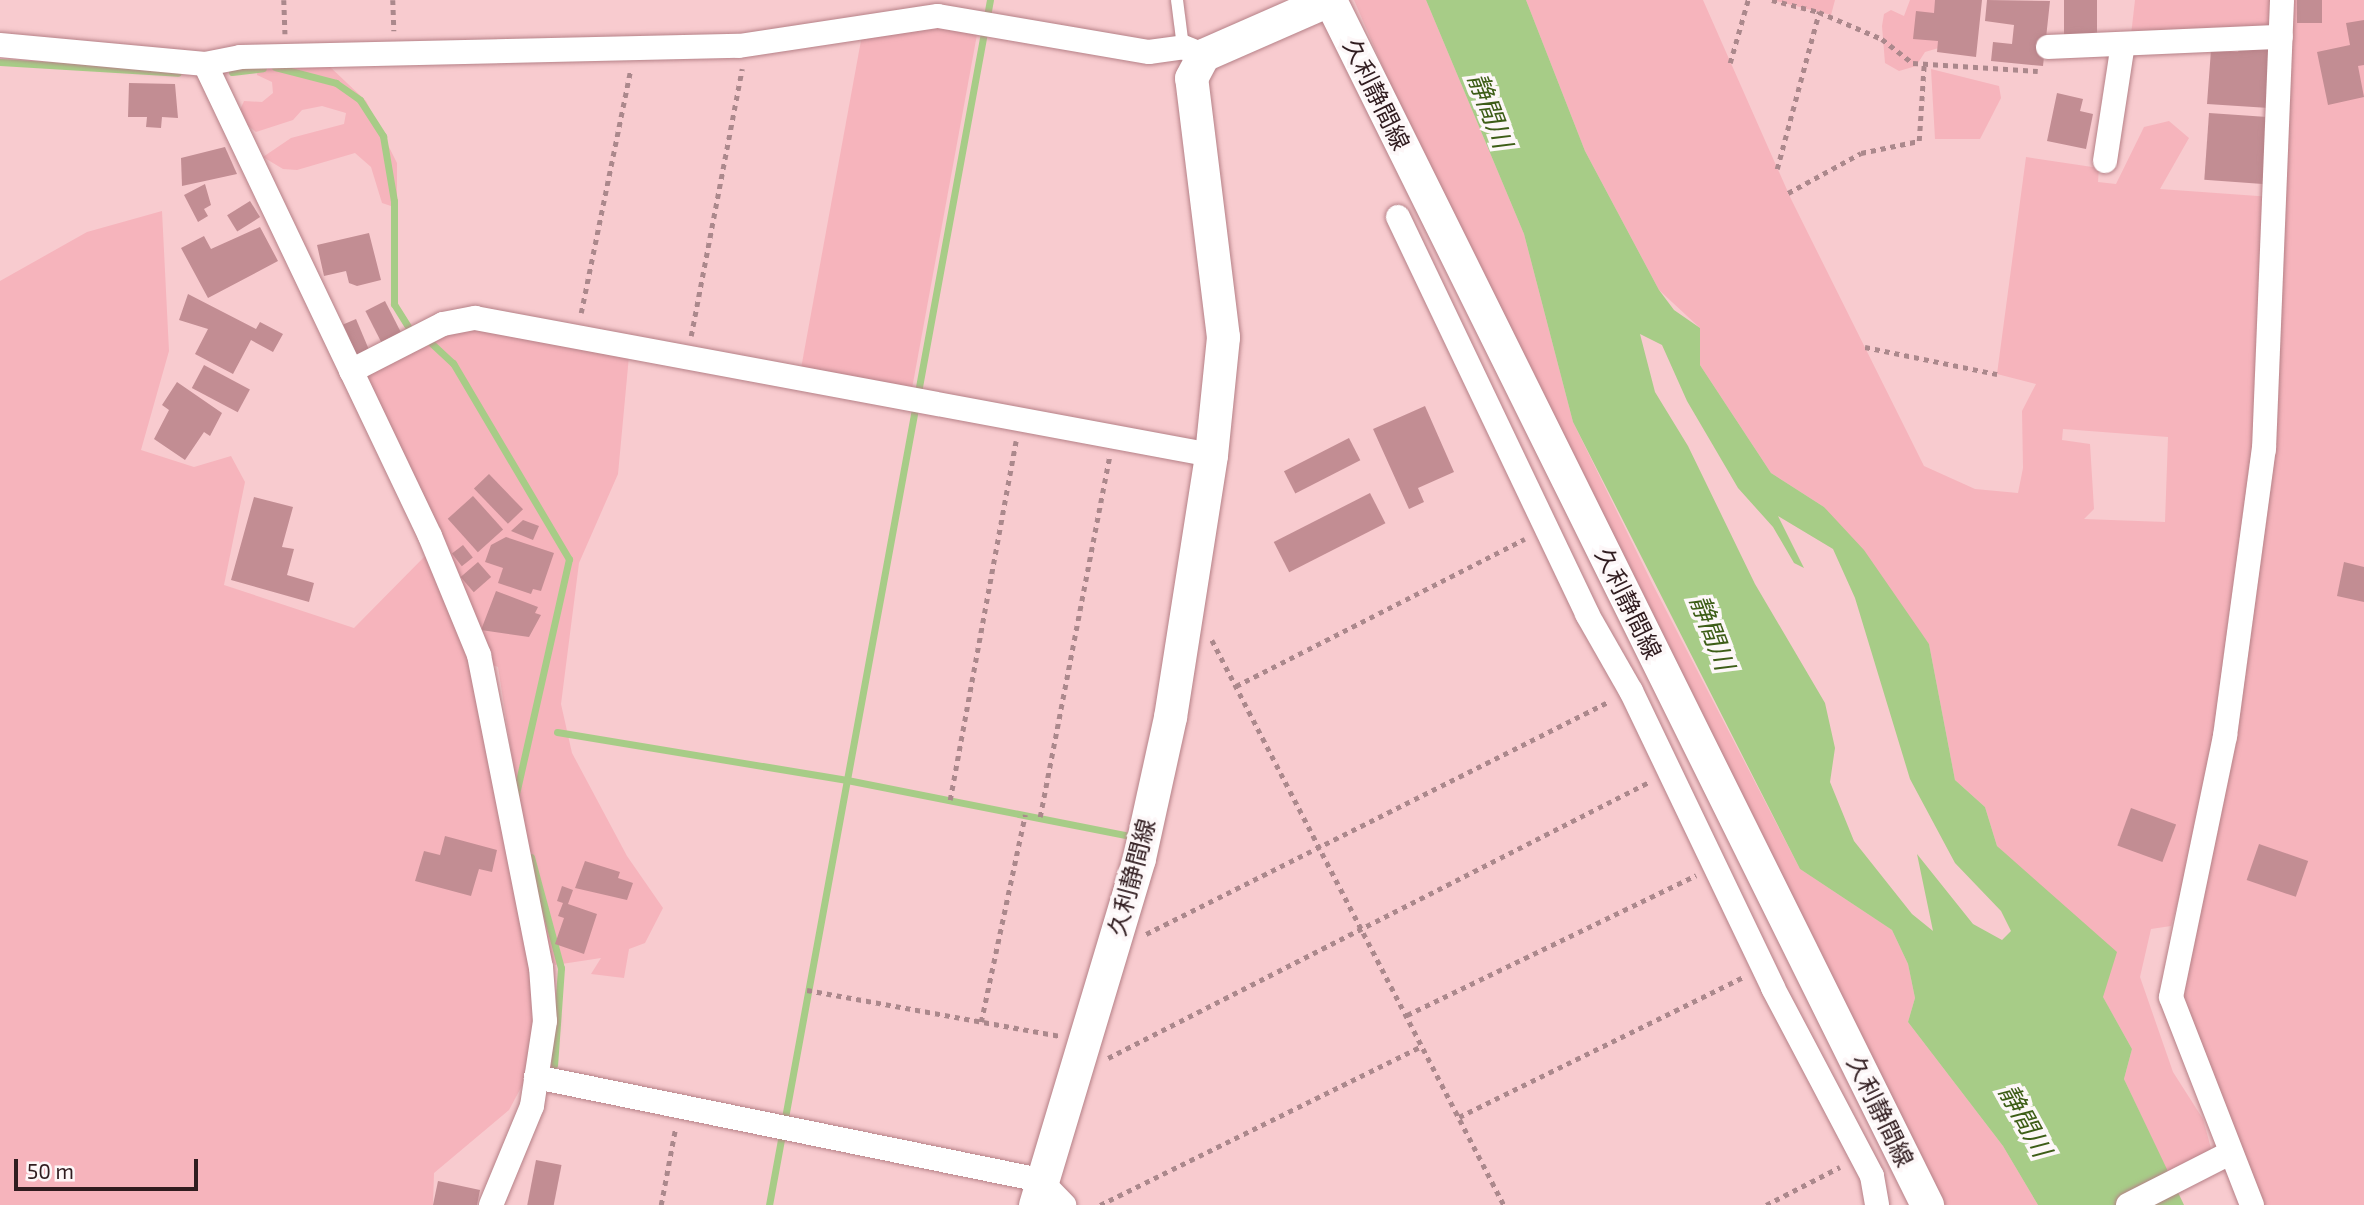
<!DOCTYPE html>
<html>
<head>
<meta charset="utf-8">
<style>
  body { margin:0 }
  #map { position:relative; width:2364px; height:1205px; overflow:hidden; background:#f8cbcf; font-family:"Exo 2","Noto Sans JP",sans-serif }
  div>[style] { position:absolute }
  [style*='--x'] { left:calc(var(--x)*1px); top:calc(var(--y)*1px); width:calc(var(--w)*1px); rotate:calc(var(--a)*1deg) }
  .green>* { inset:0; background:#f6b4bc }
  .water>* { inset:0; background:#a7cc87 }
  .stream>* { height:7px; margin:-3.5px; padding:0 3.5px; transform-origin:3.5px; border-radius:3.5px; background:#a7cc87 }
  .building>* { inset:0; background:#c28d93; transform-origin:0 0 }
  .path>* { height:4.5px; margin-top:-2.25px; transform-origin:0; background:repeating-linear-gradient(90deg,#ab888c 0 5px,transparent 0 10px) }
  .roads { filter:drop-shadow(0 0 2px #b58187) drop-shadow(0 0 2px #b58187) }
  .service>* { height:12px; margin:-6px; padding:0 6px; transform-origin:6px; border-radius:6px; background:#fff }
  .minor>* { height:24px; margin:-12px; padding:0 12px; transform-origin:12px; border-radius:12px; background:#fff }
  .secondary>* { height:33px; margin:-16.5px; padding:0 16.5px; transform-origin:16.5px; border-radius:16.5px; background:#fff }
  span { translate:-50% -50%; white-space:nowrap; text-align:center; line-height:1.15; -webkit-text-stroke:7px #fdf7f8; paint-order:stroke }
  .street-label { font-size:24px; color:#301c1f }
  .water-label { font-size:26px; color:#3d5d17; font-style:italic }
  .scale { position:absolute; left:14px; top:1159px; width:184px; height:32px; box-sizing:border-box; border:4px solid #301c1f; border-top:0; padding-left:9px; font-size:21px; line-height:24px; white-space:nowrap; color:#301c1f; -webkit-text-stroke:5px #fdf7f8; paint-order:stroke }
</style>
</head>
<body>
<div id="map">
  <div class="green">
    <div style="clip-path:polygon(1354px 0,1426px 0,1524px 234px,1573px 422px,1653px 585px,1800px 869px,1892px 930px,1908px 964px,1915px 998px,1908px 1022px,2003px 1146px,2038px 1205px,1937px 1205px,1439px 198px)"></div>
    <div style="clip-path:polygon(evenodd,1526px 0,1703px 0,1791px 199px,1924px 466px,1975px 489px,2018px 493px,2023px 468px,2022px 411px,2036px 384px,1997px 374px,2026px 157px,2099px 168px,2098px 182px,2116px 184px,2144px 127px,2169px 121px,2189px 138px,2160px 189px,2272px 197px,2259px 449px,2198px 832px,2171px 926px,2151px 929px,2140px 977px,2173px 1072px,2203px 1119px,2212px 1152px,2169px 1175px,2124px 1079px,2132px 1049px,2044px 892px,1997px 846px,1985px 807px,1955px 780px,1929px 644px,1824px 507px,1771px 473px,1700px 365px,1700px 328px,1659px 290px,1585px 151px,1526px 0,2063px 429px,2168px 437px,2165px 522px,2084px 519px,2094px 509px,2090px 444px,2062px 440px,2063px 429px)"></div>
    <div style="clip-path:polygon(1772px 0,1835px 0,1831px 15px)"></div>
    <div style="clip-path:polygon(1910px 0,1974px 0,1942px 47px,1925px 52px,1916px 66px,1899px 71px,1885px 63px,1882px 26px,1884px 14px,1891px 10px,1904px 16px)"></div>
    <div style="clip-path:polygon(2135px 0,2278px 0,2277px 37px,2130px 44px)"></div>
    <div style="clip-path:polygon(2286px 0,2364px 0,2364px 1205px,2263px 1205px,2178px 994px,2232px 740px)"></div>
    <div style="clip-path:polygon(923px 24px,978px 29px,911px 394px,800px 374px,862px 35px)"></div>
    <div style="clip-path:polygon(328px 65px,366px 101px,397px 163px,397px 208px,382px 203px,371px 167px,355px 153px,297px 170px,283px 169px,263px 157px,291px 138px,344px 124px,346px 113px,322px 106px,302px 110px,293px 120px,256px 132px,237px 117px,244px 101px,262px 102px,273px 93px,272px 82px,257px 75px,258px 66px)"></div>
    <div style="clip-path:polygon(1931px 69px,1999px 86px,2001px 98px,1980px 139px,1935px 139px)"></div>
    <div style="clip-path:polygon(162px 211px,169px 351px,141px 450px,194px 467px,231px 456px,245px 482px,224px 585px,354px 628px,429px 552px,481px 685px,530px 967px,533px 1047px,525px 1080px,509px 1110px,434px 1173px,433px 1205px,0 1205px,0 281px,87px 232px)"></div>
    <div style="clip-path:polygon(450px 326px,629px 356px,618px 474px,579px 563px,561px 704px,572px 753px,627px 856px,663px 908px,645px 943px,629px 949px,624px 978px,591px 974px,601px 958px,555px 965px,539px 930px,498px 667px,488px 663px,362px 377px)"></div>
  </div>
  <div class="water">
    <div style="clip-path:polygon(evenodd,1426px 0,1526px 0,1585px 151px,1659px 290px,1674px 310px,1700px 328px,1700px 365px,1771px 473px,1824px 507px,1864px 550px,1929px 644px,1955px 780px,1985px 807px,1997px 846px,2117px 952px,2103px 997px,2132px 1049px,2124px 1079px,2184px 1205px,2038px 1205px,2003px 1146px,1908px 1022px,1915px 998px,1908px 964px,1892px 930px,1800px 869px,1573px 422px,1524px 234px,1426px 0,1640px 334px,1662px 345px,1687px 401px,1738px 488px,1773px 527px,1794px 563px,1804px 568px,1778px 516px,1833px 549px,1855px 598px,1910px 779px,1955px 863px,2001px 911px,2011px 931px,2002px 940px,1973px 924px,1917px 854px,1933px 931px,1912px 914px,1854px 841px,1830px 782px,1835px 748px,1825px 703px,1755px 584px,1688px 446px,1655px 392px,1640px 334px)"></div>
  </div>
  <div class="stream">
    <div style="--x:0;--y:62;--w:178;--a:3.5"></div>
    <div style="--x:275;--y:67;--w:63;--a:14.7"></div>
    <div style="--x:336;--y:83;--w:29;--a:35"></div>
    <div style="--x:360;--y:100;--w:43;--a:57.4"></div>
    <div style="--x:383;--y:136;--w:66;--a:80.4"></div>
    <div style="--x:394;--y:201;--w:103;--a:90"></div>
    <div style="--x:394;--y:304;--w:31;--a:58"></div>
    <div style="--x:232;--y:72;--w:31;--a:-7"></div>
    <div style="--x:429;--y:341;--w:33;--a:43"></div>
    <div style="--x:453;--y:363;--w:228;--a:59.4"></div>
    <div style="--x:569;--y:559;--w:241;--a:102.7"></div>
    <div style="--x:557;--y:732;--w:294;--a:9.4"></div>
    <div style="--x:847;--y:780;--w:284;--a:11.2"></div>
    <div style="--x:531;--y:857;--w:115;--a:74.9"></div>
    <div style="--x:561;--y:968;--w:97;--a:94.1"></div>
    <div style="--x:769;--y:1205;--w:1225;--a:-79.61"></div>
  </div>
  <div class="building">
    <div style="clip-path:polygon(1935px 0,1982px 0,1976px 57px,1937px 52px,1938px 41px,1913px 39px,1916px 11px,1934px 13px)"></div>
    <div style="clip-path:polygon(1987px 0,2050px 1px,2043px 66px,1991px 61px,1993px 42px,2012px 44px,2014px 25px,1985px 21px)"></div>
    <div style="left:2064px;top:0;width:33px;height:37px"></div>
    <div style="left:2297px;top:0;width:25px;height:23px"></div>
    <div style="clip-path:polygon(2364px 20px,2364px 65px,2358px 66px,2364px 97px,2328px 105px,2317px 52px,2350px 45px,2346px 23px)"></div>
    <div style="clip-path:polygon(2241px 45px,2273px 47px,2269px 108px,2207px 104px,2211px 50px,2238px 52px)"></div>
    <div style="clip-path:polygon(129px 83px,175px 84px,178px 118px,162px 117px,161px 128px,146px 127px,147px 117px,128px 117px)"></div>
    <div style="clip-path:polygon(2057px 93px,2083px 99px,2080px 111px,2093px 114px,2086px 149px,2047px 141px)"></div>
    <div style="left:2209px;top:113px;width:62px;height:67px;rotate:4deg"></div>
    <div style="clip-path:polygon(225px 147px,237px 174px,182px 186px,181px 158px)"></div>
    <div style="clip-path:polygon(205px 184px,211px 205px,204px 209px,208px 216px,198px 222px,184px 195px)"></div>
    <div style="left:250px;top:201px;width:19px;height:27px;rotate:58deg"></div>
    <div style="clip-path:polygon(260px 227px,278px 261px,208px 298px,181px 248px,204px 236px,211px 249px)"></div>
    <div style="clip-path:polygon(369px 233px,381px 280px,357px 286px,349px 283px,346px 271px,324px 276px,317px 245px)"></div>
    <div style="clip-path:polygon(188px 294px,256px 329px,260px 322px,283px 334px,273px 352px,251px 340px,233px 374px,195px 354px,208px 329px,179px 320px)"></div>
    <div style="left:385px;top:301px;width:35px;height:22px;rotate:63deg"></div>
    <div style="left:356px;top:319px;width:33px;height:14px;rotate:67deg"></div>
    <div style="left:204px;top:365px;width:52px;height:26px;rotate:28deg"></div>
    <div style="clip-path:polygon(177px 382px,222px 413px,210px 436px,204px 432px,185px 460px,154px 439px,169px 410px,162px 405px)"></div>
    <div style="clip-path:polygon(1425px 406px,1454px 472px,1418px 488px,1424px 502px,1409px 509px,1373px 429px)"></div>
    <div style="left:1349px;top:438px;width:25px;height:73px;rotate:63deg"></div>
    <div style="left:489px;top:474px;width:49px;height:21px;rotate:46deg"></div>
    <div style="left:1370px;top:493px;width:34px;height:108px;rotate:63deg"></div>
    <div style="left:473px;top:496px;width:45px;height:34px;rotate:48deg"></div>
    <div style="clip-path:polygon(254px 497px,293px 507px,282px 547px,294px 549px,287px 575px,314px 583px,309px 602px,231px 580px)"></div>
    <div style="clip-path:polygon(523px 520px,539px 526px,533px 540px,511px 531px)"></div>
    <div style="clip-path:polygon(506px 537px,554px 553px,541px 591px,533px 589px,531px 594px,498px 583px,503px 568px,485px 562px,491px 545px)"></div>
    <div style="left:463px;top:545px;width:16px;height:14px;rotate:52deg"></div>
    <div style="left:478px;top:562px;width:20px;height:23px;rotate:49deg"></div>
    <div style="clip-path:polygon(2344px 562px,2364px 567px,2364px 602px,2337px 596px)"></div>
    <div style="clip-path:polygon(496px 591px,538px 607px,535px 613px,541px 615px,529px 637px,481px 630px)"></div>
    <div style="left:2131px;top:808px;width:48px;height:40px;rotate:20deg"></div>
    <div style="clip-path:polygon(445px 836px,497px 850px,492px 872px,479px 869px,471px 896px,415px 881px,424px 851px,440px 855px)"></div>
    <div style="left:2259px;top:844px;width:52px;height:38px;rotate:19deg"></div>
    <div style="clip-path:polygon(585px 861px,620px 872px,618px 878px,633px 883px,627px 900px,575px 888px)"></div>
    <div style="clip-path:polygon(562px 886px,573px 890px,568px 904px,597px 914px,584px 954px,555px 944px,564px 918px,558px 916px,563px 903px,557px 901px)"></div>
    <div style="left:536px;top:1160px;width:26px;height:46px;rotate:11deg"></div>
    <div style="clip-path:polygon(438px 1181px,480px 1190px,477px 1205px,433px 1205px)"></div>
  </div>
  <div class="path">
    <div style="--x:284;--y:0;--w:34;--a:88"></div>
    <div style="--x:393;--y:0;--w:31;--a:88"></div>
    <div style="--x:1772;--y:0;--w:49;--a:14.3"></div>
    <div style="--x:1730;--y:63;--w:66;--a:-74.1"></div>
    <div style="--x:1777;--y:169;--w:163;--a:-75"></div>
    <div style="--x:1819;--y:12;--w:69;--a:23.2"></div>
    <div style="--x:1882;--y:39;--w:39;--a:38"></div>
    <div style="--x:1913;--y:63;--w:125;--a:3.7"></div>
    <div style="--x:1788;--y:193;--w:83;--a:-28.7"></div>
    <div style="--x:1861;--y:153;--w:59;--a:-11.7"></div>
    <div style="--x:1919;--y:141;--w:78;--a:-86.3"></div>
    <div style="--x:581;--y:313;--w:246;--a:-78.5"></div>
    <div style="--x:691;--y:336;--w:272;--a:-79.2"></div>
    <div style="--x:1865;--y:347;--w:135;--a:11.6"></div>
    <div style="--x:1212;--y:640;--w:636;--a:62.67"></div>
    <div style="--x:1236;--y:686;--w:324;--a:-27"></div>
    <div style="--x:950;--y:800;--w:365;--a:-79.6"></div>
    <div style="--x:1040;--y:817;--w:367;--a:-79.1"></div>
    <div style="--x:1146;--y:934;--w:519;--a:-26.66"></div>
    <div style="--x:807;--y:990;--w:256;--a:10.3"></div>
    <div style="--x:1407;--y:1015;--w:321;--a:-25.8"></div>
    <div style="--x:981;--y:1022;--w:212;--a:-78"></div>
    <div style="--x:1108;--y:1058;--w:607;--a:-27.03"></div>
    <div style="--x:1459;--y:1117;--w:318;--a:-26.2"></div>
    <div style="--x:661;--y:1205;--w:76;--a:-79.4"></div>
    <div style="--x:1100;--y:1205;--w:359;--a:-26.3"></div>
    <div style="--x:1766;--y:1205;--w:83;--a:-27.2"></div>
  </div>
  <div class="roads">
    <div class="service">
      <div style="--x:1177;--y:0;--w:47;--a:82.7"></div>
    </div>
    <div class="minor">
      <div style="--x:0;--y:45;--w:206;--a:5.3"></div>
      <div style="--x:205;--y:64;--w:36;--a:-11"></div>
      <div style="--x:240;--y:57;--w:499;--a:-1.3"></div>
      <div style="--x:739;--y:46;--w:201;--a:-8.6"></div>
      <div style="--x:938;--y:16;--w:214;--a:9.7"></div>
      <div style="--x:1149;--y:52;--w:34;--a:-8"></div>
      <div style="--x:1183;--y:47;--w:22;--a:22"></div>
      <div style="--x:2048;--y:47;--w:233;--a:-2.5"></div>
      <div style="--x:205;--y:64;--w:523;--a:64.51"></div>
      <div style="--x:430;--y:536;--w:129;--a:67.6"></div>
      <div style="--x:479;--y:655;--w:318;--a:78.8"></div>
      <div style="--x:541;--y:967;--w:54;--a:85.8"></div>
      <div style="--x:545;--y:1021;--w:86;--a:98.7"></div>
      <div style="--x:532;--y:1106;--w:107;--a:112.5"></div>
      <div style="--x:2105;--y:161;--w:118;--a:-81.3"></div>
      <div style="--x:1398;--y:217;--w:440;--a:64.5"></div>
      <div style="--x:1587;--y:614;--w:89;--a:60.3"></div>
      <div style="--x:1631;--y:691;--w:329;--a:64.4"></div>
      <div style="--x:1773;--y:988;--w:212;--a:62.2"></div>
      <div style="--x:1872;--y:1176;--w:29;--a:80"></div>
      <div style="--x:351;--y:371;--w:103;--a:-27.1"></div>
      <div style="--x:443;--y:324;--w:33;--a:-11"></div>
      <div style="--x:475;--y:318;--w:749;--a:10.54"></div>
      <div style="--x:536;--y:1077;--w:514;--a:11.55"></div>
      <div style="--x:1040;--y:1180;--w:35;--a:46"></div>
      <div style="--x:2128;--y:1205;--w:112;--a:-27"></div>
      <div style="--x:2252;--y:1205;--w:223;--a:-111.3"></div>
      <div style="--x:2171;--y:997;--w:267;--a:-78.3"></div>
      <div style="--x:2225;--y:736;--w:290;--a:-82.3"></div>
      <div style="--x:2264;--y:449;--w:449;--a:-87.7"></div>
    </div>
    <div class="secondary">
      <div style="--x:1330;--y:0;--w:1345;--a:63.64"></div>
      <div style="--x:1035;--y:1205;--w:362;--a:-73.3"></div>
      <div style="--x:1139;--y:858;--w:144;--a:-77.6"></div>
      <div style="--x:1170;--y:717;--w:265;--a:-81.1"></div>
      <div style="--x:1211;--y:455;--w:119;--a:-84.2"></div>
      <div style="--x:1223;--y:337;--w:261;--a:-97"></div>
      <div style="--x:1191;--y:78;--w:26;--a:-62"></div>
      <div style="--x:1203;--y:55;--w:137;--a:-23.7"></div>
    </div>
  </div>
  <div class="street-label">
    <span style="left:1377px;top:94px;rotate:64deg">久利静間線</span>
    <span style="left:1629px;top:603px;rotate:64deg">久利静間線</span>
    <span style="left:1131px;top:877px;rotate:-75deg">久利静間線</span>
    <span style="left:1881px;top:1111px;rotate:64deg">久利静間線</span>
  </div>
  <div class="water-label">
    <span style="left:1491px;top:110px;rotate:69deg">静間川</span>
    <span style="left:1713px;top:632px;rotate:69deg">静間川</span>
    <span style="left:2026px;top:1120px;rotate:61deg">静間川</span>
  </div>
  <div class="scale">50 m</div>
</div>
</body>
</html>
